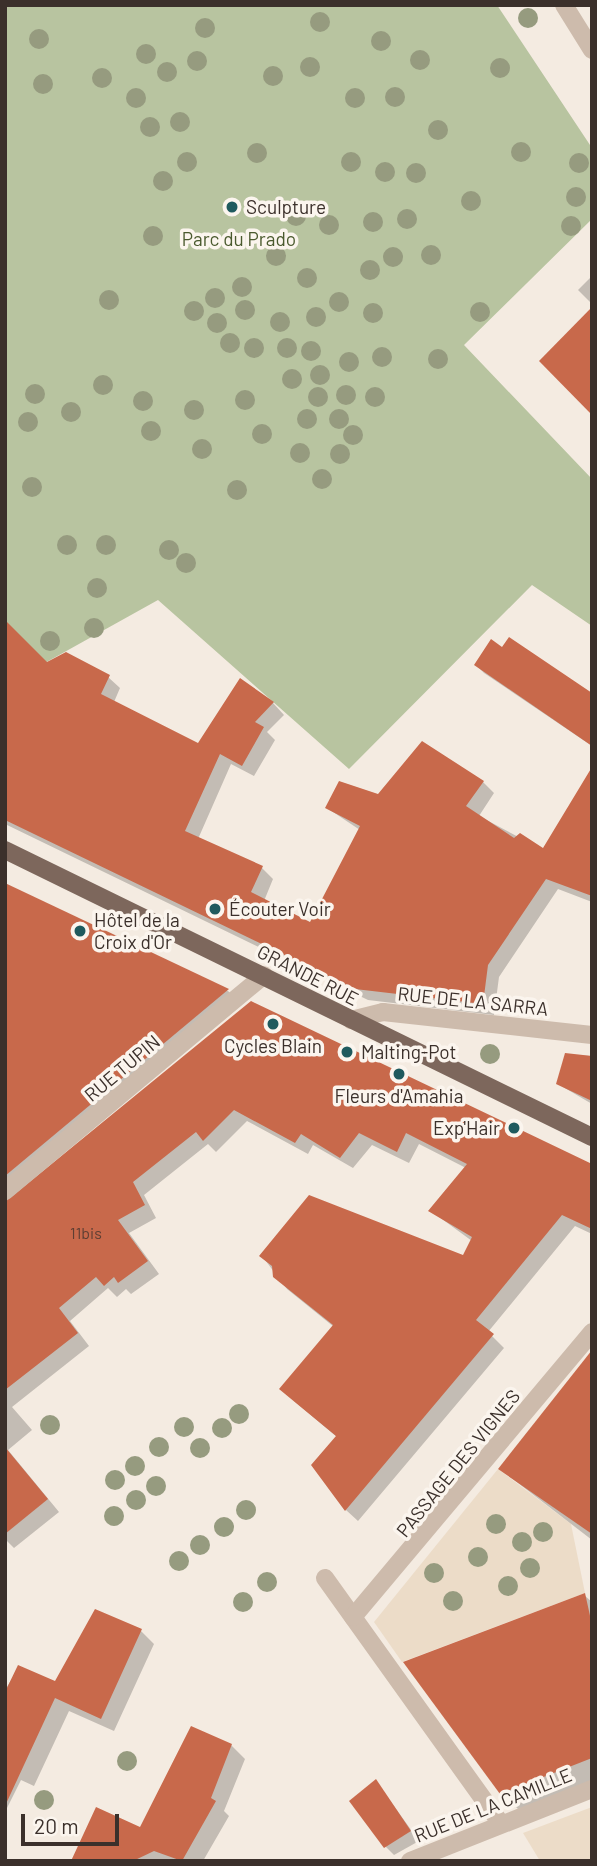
<!DOCTYPE html>
<html>
<head>
<meta charset="utf-8">
<style>
  body { margin:0 }
  #map { position:relative; width:597px; height:1866px; overflow:hidden; background:#f4ebe1; font-family:Barlow,sans-serif }
  div>[style] { position:absolute }
  [style*='--x'] { left:calc(var(--x)*1px); top:calc(var(--y)*1px); width:calc(var(--w)*1px); rotate:calc(var(--a)*1deg) }
  .green>* { inset:0; background:#b8c4a0 }
  .plaza>* { inset:0; background:#ecdcc8 }
  .shadow>* { inset:0; background:#0003 }
  .building>* { inset:0; background:#c8694b }
  .minor>* { height:18px; margin:-9px; padding:0 9px; transform-origin:9px; border-radius:9px; background:#cdbbac }
  .major>* { height:18px; margin:-9px; padding:0 9px; transform-origin:9px; border-radius:9px; background:#7d675c }
  .trees>* { width:20px; height:20px; margin:-10px; border-radius:50%; background:#969b7f }
  .dots>* { width:19px; height:19px; translate:-50% -50%; box-sizing:border-box; border:4px solid #fbf5ee; border-radius:50% }
  span { translate:-50% -50%; white-space:nowrap; text-align:center; line-height:1.15; -webkit-text-stroke:7px #fbf5ee; paint-order:stroke }
  .number-label { font-size:16px; color:#5e3e33 }
  .number-label span { -webkit-text-stroke-width:0 }
  .poi-label { font-size:19px; color:#3b302b }
  .left { translate:0 -50%; text-align:left }
  .right { translate:-100% -50%; text-align:right }
  .park-label { font-size:19px; color:#4a5a2e }
  .street-label { font-size:19px; color:#3b302b }
  .frame { position:absolute; inset:0; border:7px solid #3b302b; pointer-events:none }
  .scale { position:absolute; left:21px; top:1814px; width:98px; height:32px; box-sizing:border-box; border:4px solid #3b302b; border-top:0; padding-left:9px; font-size:21px; line-height:24px; white-space:nowrap; color:#3b302b; -webkit-text-stroke:5px #fbf5ee; paint-order:stroke }
</style>
</head>
<body>
<div id="map">
  <div class="green">
    <div style="clip-path:polygon(5px 5px,497px 5px,592px 148px,592px 219px,464px 345px,592px 479px,592px 626px,532px 585px,349px 769px,158px 600px,43px 664px,22px 644px,5px 620px)"></div>
  </div>
  <div class="plaza">
    <div style="clip-path:polygon(498px 1469px,571px 1524px,585px 1593px,402px 1662px,374px 1622px)"></div>
    <div style="clip-path:polygon(592px 1807px,592px 1861px,540px 1861px,523px 1833px)"></div>
  </div>
  <div class="shadow">
    <div style="clip-path:polygon(592px 276px,592px 304px,578px 290px)"></div>
    <div style="clip-path:polygon(5px 622px,47px 664px,108px 677px,120px 688px,114px 702px,199px 745px,241px 681px,273px 703px,284px 715px,267px 732px,275px 740px,254px 776px,231px 764px,198px 839px,262px 868px,273px 879px,264px 901px,311px 924px,360px 830px,327px 808px,483px 782px,494px 793px,479px 816px,543px 850px,592px 781px,592px 902px,558px 889px,499px 977px,494px 1015px,368px 1000px,5px 824px)"></div>
    <div style="clip-path:polygon(476px 665px,592px 716px,592px 746px,484px 673px)"></div>
    <div style="clip-path:polygon(5px 885px,228px 991px,240px 1002px,6px 1202px,251px 1003px,592px 1166px,592px 1234px,575px 1226px,488px 1332px,504px 1348px,358px 1521px,346px 1510px,337px 1437px,294px 1401px,334px 1327px,287px 1289px,262px 1256px,464px 1257px,472px 1241px,431px 1211px,466px 1168px,419px 1144px,409px 1163px,372px 1145px,353px 1168px,313px 1145px,308px 1154px,247px 1121px,216px 1152px,208px 1144px,144px 1195px,156px 1218px,129px 1233px,159px 1274px,131px 1294px,126px 1289px,117px 1297px,108px 1288px,70px 1321px,89px 1346px,12px 1407px,32px 1430px,8px 1450px,59px 1512px,14px 1548px,5px 1539px)"></div>
    <div style="clip-path:polygon(566px 1055px,592px 1056px,592px 1104px,558px 1084px)"></div>
    <div style="clip-path:polygon(592px 1352px,592px 1540px,500px 1469px)"></div>
    <div style="clip-path:polygon(584px 1595px,592px 1602px,592px 1782px,519px 1810px,501px 1792px)"></div>
    <div style="clip-path:polygon(141px 1631px,154px 1644px,114px 1731px,69px 1711px,34px 1786px,21px 1780px,5px 1812px,5px 1690px,19px 1667px,56px 1683px)"></div>
    <div style="clip-path:polygon(231px 1745px,245px 1759px,224px 1811px,229px 1816px,203px 1861px,73px 1861px,141px 1830px)"></div>
    <div style="clip-path:polygon(376px 1781px,419px 1841px,394px 1855px,385px 1846px)"></div>
  </div>
  <div class="building">
    <div style="clip-path:polygon(592px 307px,592px 415px,539px 361px)"></div>
    <div style="clip-path:polygon(5px 620px,47px 662px,66px 652px,110px 675px,101px 694px,198px 743px,240px 678px,274px 702px,255px 722px,264px 727px,242px 766px,220px 754px,185px 831px,263px 866px,251px 892px,310px 922px,360px 826px,325px 808px,339px 781px,378px 794px,422px 741px,484px 781px,466px 806px,514px 838px,520px 833px,543px 848px,592px 767px,592px 896px,546px 879px,488px 965px,483px 1004px,355px 989px,5px 820px)"></div>
    <div style="clip-path:polygon(509px 637px,592px 693px,592px 746px,474px 665px,491px 639px,502px 647px)"></div>
    <div style="clip-path:polygon(5px 883px,229px 989px,5px 1176px)"></div>
    <div style="clip-path:polygon(251px 1001px,592px 1164px,592px 1229px,562px 1215px,476px 1320px,494px 1334px,345px 1511px,311px 1465px,336px 1436px,279px 1389px,333px 1325px,273px 1277px,272px 1266px,259px 1256px,309px 1195px,463px 1255px,472px 1237px,428px 1211px,467px 1164px,406px 1133px,397px 1152px,359px 1133px,340px 1158px,301px 1134px,295px 1143px,234px 1110px,203px 1141px,196px 1132px,133px 1182px,145px 1205px,118px 1220px,148px 1261px,118px 1283px,114px 1277px,104px 1286px,96px 1277px,59px 1308px,78px 1333px,5px 1390px,5px 1202px)"></div>
    <div style="clip-path:polygon(565px 1053px,592px 1056px,592px 1101px,556px 1084px)"></div>
    <div style="clip-path:polygon(592px 1350px,592px 1534px,498px 1469px)"></div>
    <div style="clip-path:polygon(5px 1447px,48px 1499px,5px 1534px)"></div>
    <div style="clip-path:polygon(585px 1593px,592px 1625px,592px 1758px,500px 1794px,403px 1662px)"></div>
    <div style="clip-path:polygon(95px 1609px,142px 1629px,101px 1719px,55px 1698px,5px 1806px,5px 1692px,18px 1665px,55px 1681px)"></div>
    <div style="clip-path:polygon(191px 1726px,232px 1744px,211px 1798px,216px 1801px,182px 1861px,154px 1851px,133px 1861px,71px 1861px,96px 1807px,140px 1827px)"></div>
    <div style="clip-path:polygon(376px 1779px,411px 1831px,384px 1848px,349px 1801px)"></div>
  </div>
  <div class="minor">
    <div style="--x:564;--y:5;--w:53;--a:58.1"></div>
    <div style="--x:351;--y:1020;--w:33;--a:-14"></div>
    <div style="--x:383;--y:1012;--w:210;--a:6.3"></div>
    <div style="--x:5;--y:1191;--w:337;--a:-39.8"></div>
    <div style="--x:325;--y:1578;--w:302;--a:54.4"></div>
    <div style="--x:353;--y:1617;--w:372;--a:-50"></div>
    <div style="--x:410;--y:1861;--w:196;--a:-21.6"></div>
  </div>
  <div class="major">
    <div style="--x:5;--y:850;--w:653;--a:26.06"></div>
  </div>
  <div class="trees">
    <div style="left:528px;top:18px"></div>
    <div style="left:320px;top:22px"></div>
    <div style="left:205px;top:28px"></div>
    <div style="left:39px;top:39px"></div>
    <div style="left:381px;top:41px"></div>
    <div style="left:146px;top:54px"></div>
    <div style="left:420px;top:60px"></div>
    <div style="left:197px;top:61px"></div>
    <div style="left:310px;top:67px"></div>
    <div style="left:500px;top:68px"></div>
    <div style="left:167px;top:72px"></div>
    <div style="left:273px;top:76px"></div>
    <div style="left:102px;top:78px"></div>
    <div style="left:43px;top:84px"></div>
    <div style="left:395px;top:97px"></div>
    <div style="left:136px;top:98px"></div>
    <div style="left:355px;top:98px"></div>
    <div style="left:180px;top:122px"></div>
    <div style="left:150px;top:127px"></div>
    <div style="left:438px;top:130px"></div>
    <div style="left:521px;top:152px"></div>
    <div style="left:257px;top:153px"></div>
    <div style="left:187px;top:162px"></div>
    <div style="left:351px;top:162px"></div>
    <div style="left:579px;top:163px"></div>
    <div style="left:385px;top:172px"></div>
    <div style="left:416px;top:173px"></div>
    <div style="left:163px;top:181px"></div>
    <div style="left:576px;top:197px"></div>
    <div style="left:471px;top:201px"></div>
    <div style="left:296px;top:216px"></div>
    <div style="left:407px;top:219px"></div>
    <div style="left:373px;top:222px"></div>
    <div style="left:329px;top:225px"></div>
    <div style="left:571px;top:226px"></div>
    <div style="left:153px;top:236px"></div>
    <div style="left:431px;top:255px"></div>
    <div style="left:276px;top:256px"></div>
    <div style="left:393px;top:257px"></div>
    <div style="left:370px;top:270px"></div>
    <div style="left:307px;top:278px"></div>
    <div style="left:242px;top:287px"></div>
    <div style="left:215px;top:298px"></div>
    <div style="left:109px;top:300px"></div>
    <div style="left:339px;top:302px"></div>
    <div style="left:245px;top:310px"></div>
    <div style="left:194px;top:311px"></div>
    <div style="left:480px;top:312px"></div>
    <div style="left:373px;top:313px"></div>
    <div style="left:316px;top:317px"></div>
    <div style="left:280px;top:322px"></div>
    <div style="left:217px;top:323px"></div>
    <div style="left:230px;top:343px"></div>
    <div style="left:254px;top:348px"></div>
    <div style="left:287px;top:348px"></div>
    <div style="left:311px;top:351px"></div>
    <div style="left:382px;top:357px"></div>
    <div style="left:438px;top:359px"></div>
    <div style="left:349px;top:362px"></div>
    <div style="left:320px;top:375px"></div>
    <div style="left:292px;top:379px"></div>
    <div style="left:103px;top:385px"></div>
    <div style="left:35px;top:394px"></div>
    <div style="left:346px;top:395px"></div>
    <div style="left:318px;top:397px"></div>
    <div style="left:375px;top:397px"></div>
    <div style="left:245px;top:400px"></div>
    <div style="left:143px;top:401px"></div>
    <div style="left:194px;top:410px"></div>
    <div style="left:71px;top:412px"></div>
    <div style="left:307px;top:419px"></div>
    <div style="left:339px;top:419px"></div>
    <div style="left:28px;top:422px"></div>
    <div style="left:151px;top:431px"></div>
    <div style="left:262px;top:434px"></div>
    <div style="left:353px;top:435px"></div>
    <div style="left:202px;top:449px"></div>
    <div style="left:300px;top:453px"></div>
    <div style="left:340px;top:454px"></div>
    <div style="left:322px;top:479px"></div>
    <div style="left:32px;top:487px"></div>
    <div style="left:237px;top:490px"></div>
    <div style="left:67px;top:545px"></div>
    <div style="left:106px;top:545px"></div>
    <div style="left:169px;top:550px"></div>
    <div style="left:186px;top:563px"></div>
    <div style="left:97px;top:588px"></div>
    <div style="left:94px;top:628px"></div>
    <div style="left:50px;top:641px"></div>
    <div style="left:490px;top:1054px"></div>
    <div style="left:239px;top:1414px"></div>
    <div style="left:50px;top:1425px"></div>
    <div style="left:184px;top:1427px"></div>
    <div style="left:222px;top:1428px"></div>
    <div style="left:159px;top:1447px"></div>
    <div style="left:200px;top:1448px"></div>
    <div style="left:135px;top:1466px"></div>
    <div style="left:115px;top:1480px"></div>
    <div style="left:156px;top:1486px"></div>
    <div style="left:136px;top:1500px"></div>
    <div style="left:246px;top:1510px"></div>
    <div style="left:114px;top:1516px"></div>
    <div style="left:496px;top:1524px"></div>
    <div style="left:224px;top:1527px"></div>
    <div style="left:543px;top:1532px"></div>
    <div style="left:522px;top:1542px"></div>
    <div style="left:200px;top:1545px"></div>
    <div style="left:478px;top:1557px"></div>
    <div style="left:179px;top:1561px"></div>
    <div style="left:530px;top:1568px"></div>
    <div style="left:434px;top:1573px"></div>
    <div style="left:267px;top:1582px"></div>
    <div style="left:508px;top:1586px"></div>
    <div style="left:453px;top:1601px"></div>
    <div style="left:243px;top:1602px"></div>
    <div style="left:127px;top:1761px"></div>
    <div style="left:44px;top:1800px"></div>
  </div>
  <div class="dots">
    <div style="left:232px;top:207px;background:#1f5a5e"></div>
    <div style="left:215px;top:909px;background:#1f5a5e"></div>
    <div style="left:80px;top:931px;background:#1f5a5e"></div>
    <div style="left:273px;top:1024px;background:#1f5a5e"></div>
    <div style="left:347px;top:1052px;background:#1f5a5e"></div>
    <div style="left:399px;top:1074px;background:#1f5a5e"></div>
    <div style="left:514px;top:1128px;background:#1f5a5e"></div>
  </div>
  <div class="number-label">
    <span style="left:86px;top:1233px">11bis</span>
  </div>
  <div class="poi-label">
    <span class="left" style="left:246px;top:207px">Sculpture</span>
    <span class="left" style="left:229px;top:909px">Écouter Voir</span>
    <span class="left" style="left:94px;top:931px">Hôtel de la<br>Croix d'Or</span>
    <span style="left:273px;top:1046px">Cycles Blain</span>
    <span class="left" style="left:361px;top:1052px">Malting-Pot</span>
    <span style="left:399px;top:1096px">Fleurs d'Amahia</span>
    <span class="right" style="left:500px;top:1128px">Exp'Hair</span>
  </div>
  <div class="park-label">
    <span style="left:239px;top:239px">Parc du Prado</span>
  </div>
  <div class="street-label">
    <span style="left:308px;top:975px;rotate:27deg">GRANDE RUE</span>
    <span style="left:473px;top:1001px;rotate:6deg">RUE DE LA SARRA</span>
    <span style="left:122px;top:1068px;rotate:-40deg">RUE TUPIN</span>
    <span style="left:458px;top:1463px;rotate:-51deg">PASSAGE DES VIGNES</span>
    <span style="left:493px;top:1805px;rotate:-22deg">RUE DE LA CAMILLE</span>
  </div>
  <div class="frame"></div>
  <div class="scale">20 m</div>
</div>
</body>
</html>
